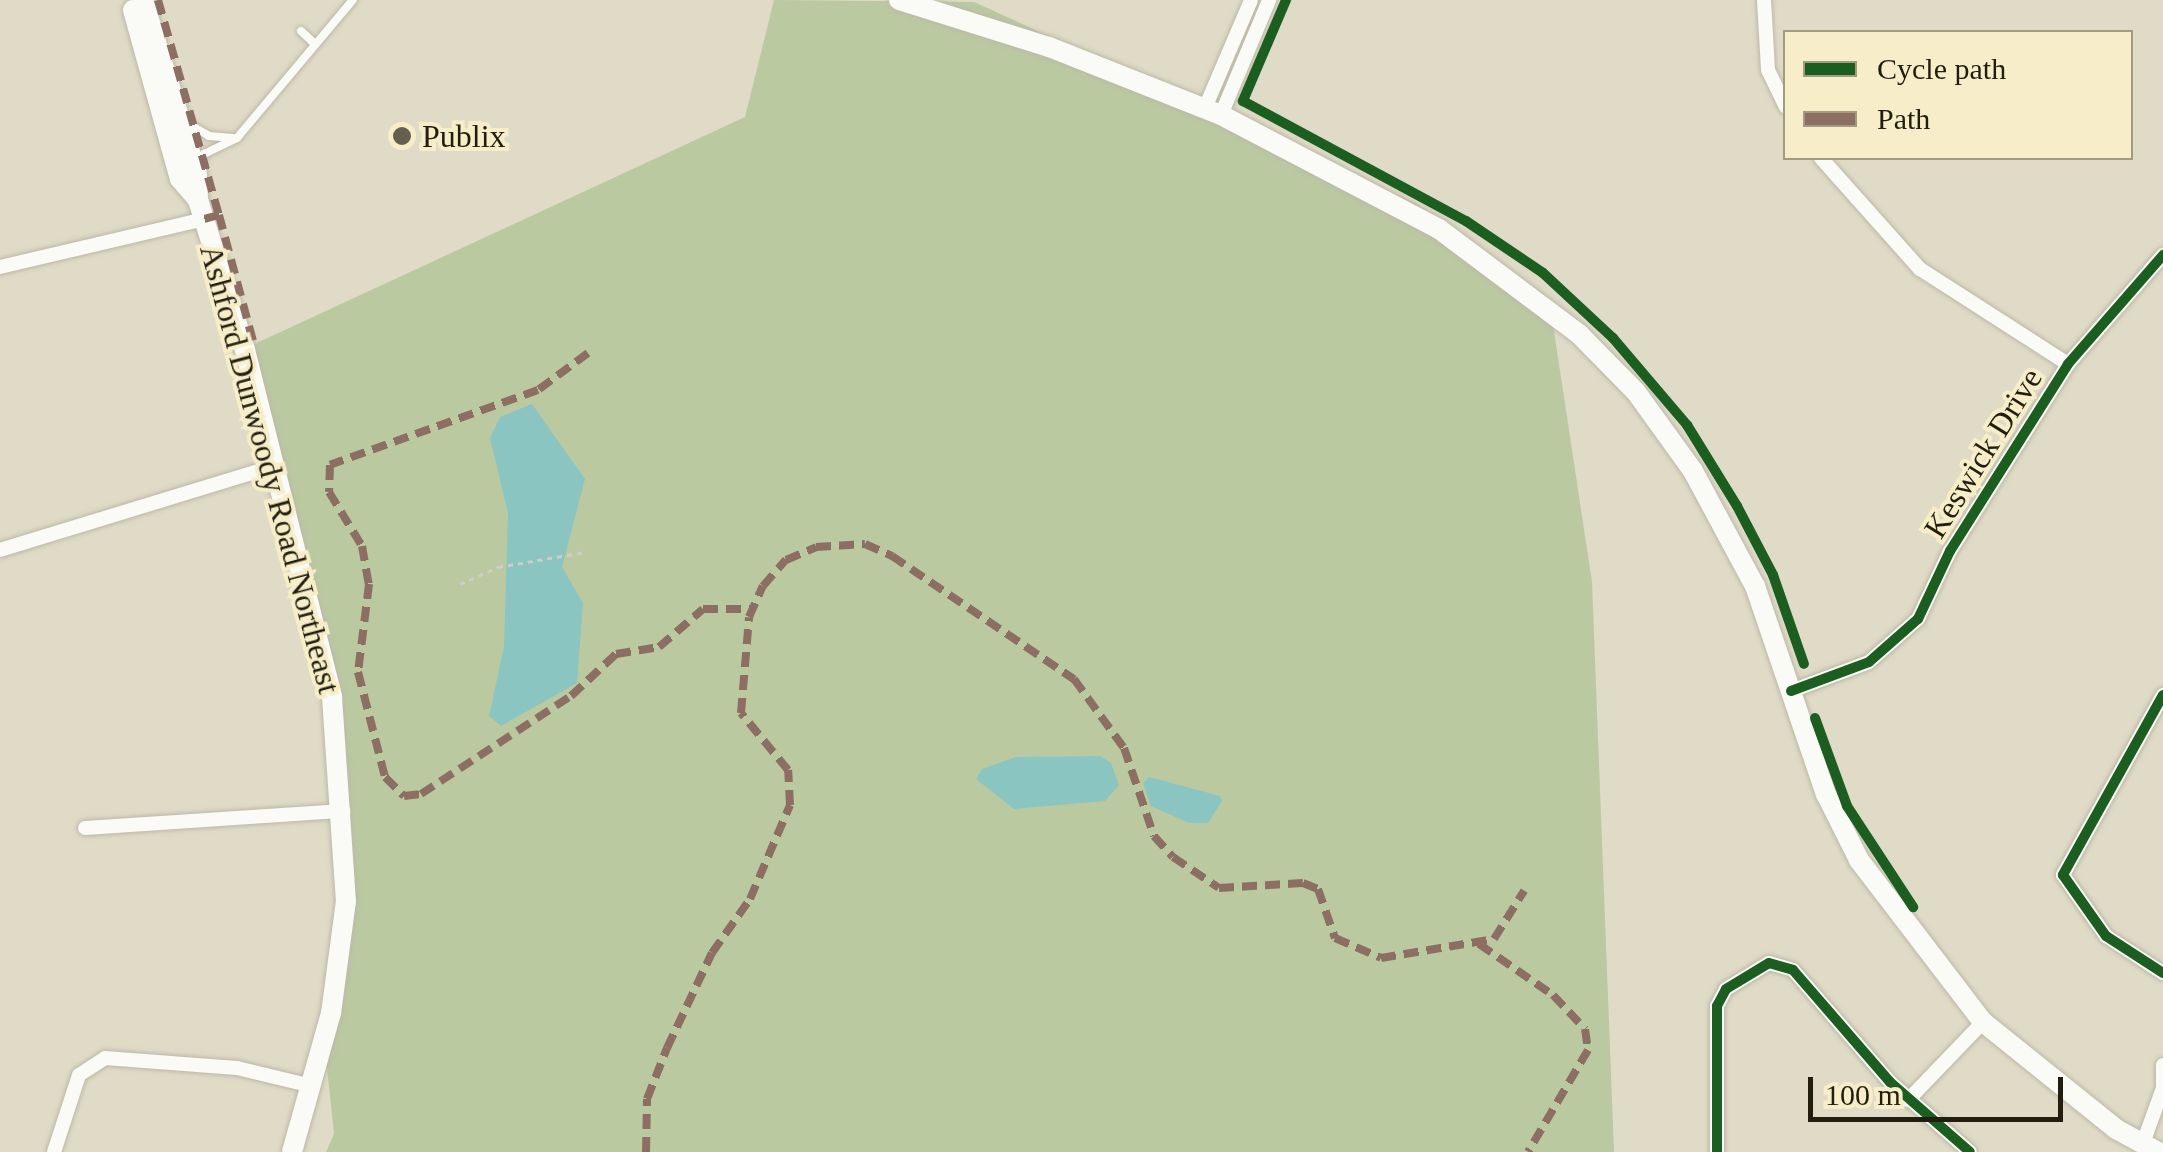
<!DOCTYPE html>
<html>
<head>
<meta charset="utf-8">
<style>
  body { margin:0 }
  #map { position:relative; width:2163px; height:1152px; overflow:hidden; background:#e0dbc6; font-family:Georgia,serif }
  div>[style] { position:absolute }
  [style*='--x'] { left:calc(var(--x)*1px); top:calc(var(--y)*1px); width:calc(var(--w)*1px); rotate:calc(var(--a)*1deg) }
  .green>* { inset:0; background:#bbc9a1 }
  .water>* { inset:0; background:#8ac5c2 }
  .path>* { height:2.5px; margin-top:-1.25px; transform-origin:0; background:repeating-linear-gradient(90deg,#cfcdc7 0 5px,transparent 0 10px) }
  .roads { filter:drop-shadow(0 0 2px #bcb8a8) drop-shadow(0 0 2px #bcb8a8) }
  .lane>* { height:8px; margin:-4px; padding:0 4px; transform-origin:4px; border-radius:4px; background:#fafaf6 }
  .street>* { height:14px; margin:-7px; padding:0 7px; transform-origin:7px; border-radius:7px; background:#fafaf6 }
  .secondary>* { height:20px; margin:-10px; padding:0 10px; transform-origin:10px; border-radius:10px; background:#fafaf6 }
  .quiet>* { height:8px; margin-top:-4px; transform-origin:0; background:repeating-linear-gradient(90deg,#8d6e63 0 15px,transparent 0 23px) }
  .cycleway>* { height:10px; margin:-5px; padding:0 5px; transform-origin:5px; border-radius:5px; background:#1b5e20 }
  .dots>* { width:28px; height:28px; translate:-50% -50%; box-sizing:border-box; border:5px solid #f7eec9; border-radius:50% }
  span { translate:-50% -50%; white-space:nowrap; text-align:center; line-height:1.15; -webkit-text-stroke:8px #f7eec9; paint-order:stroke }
  .poi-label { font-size:32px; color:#211e10 }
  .left { translate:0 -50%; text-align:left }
  .street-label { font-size:32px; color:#211e10 }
  .legend { position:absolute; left:1783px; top:30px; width:350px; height:130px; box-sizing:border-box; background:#f7eec9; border:2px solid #a19b7f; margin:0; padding:12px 18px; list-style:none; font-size:30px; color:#211e10 }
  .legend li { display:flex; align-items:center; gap:20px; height:50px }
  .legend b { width:50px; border:2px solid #a19b7f }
  .scale { position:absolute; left:1808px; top:1077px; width:255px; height:45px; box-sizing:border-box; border:5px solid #211e10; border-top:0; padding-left:12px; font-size:30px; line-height:35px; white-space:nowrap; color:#211e10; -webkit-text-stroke:8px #f7eec9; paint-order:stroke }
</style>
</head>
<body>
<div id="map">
  <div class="green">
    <div style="clip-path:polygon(774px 0,974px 2px,1415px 203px,1549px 298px,1592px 582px,1614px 1152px,326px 1152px,334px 1134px,326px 1058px,351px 941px,319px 641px,248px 347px,745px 117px)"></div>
  </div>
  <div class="water">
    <div style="clip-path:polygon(532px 404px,585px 479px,562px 567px,583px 603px,577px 683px,501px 726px,489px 716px,504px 647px,508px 513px,490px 438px,500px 417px)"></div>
    <div style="clip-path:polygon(1100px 756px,1111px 763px,1119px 785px,1105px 801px,1014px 809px,976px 779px,982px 769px,1016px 757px)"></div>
    <div style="clip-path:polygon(1149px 777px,1220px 796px,1222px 801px,1208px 823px,1189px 823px,1151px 806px,1143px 783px)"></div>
  </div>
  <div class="path">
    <div style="--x:460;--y:584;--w:42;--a:-24.1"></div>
    <div style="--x:498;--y:567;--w:88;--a:-9.8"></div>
  </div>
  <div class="roads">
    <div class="lane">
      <div style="--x:301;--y:31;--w:18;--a:43"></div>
      <div style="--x:185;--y:122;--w:28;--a:30"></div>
      <div style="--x:209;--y:136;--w:24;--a:5"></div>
      <div style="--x:200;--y:165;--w:12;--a:-70"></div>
      <div style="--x:204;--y:154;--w:37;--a:-26"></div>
      <div style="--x:237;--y:138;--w:180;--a:-50"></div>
    </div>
    <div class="street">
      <div style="--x:1764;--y:0;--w:70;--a:86.7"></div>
      <div style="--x:1768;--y:70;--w:41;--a:64.1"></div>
      <div style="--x:1205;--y:108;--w:117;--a:-66.9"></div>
      <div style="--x:1221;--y:115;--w:125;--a:-67.3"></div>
      <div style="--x:1821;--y:158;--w:149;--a:48.3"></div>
      <div style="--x:1920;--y:269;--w:176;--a:32.7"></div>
      <div style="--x:0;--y:267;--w:210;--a:-13.2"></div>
      <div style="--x:0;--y:550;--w:284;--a:-17"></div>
      <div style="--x:1791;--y:691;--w:83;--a:-20.4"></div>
      <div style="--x:1869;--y:662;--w:65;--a:-41.3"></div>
      <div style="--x:1918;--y:619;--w:75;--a:-64.8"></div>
      <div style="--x:1950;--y:551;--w:221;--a:-57.7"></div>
      <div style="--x:2068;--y:364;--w:145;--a:-48.9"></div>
      <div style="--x:2163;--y:695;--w:206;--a:119.1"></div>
      <div style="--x:2063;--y:875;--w:75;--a:54.8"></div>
      <div style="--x:2106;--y:936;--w:68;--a:33"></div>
      <div style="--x:85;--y:828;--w:259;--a:-3.8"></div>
      <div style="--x:2163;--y:1065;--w:21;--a:90"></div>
      <div style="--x:1908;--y:1100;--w:108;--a:-46.1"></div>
      <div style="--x:2143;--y:1143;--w:59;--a:-70"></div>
      <div style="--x:54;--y:1152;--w:81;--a:-72"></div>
      <div style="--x:79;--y:1075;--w:31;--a:-33"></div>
      <div style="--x:105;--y:1058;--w:132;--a:4.3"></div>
      <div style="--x:237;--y:1068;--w:77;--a:13.5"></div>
      <div style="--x:1717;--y:1152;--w:146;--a:-90"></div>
      <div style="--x:1717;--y:1006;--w:19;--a:-62"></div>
      <div style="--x:1726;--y:989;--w:50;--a:-31.2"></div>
      <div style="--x:1769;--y:963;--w:25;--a:16"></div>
      <div style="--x:1793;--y:970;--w:148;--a:49.1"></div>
      <div style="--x:1890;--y:1082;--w:106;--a:41.2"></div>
    </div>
    <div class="secondary">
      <div style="--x:143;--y:0;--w:182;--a:72.8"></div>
      <div style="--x:197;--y:174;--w:26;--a:88"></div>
      <div style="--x:198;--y:200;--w:157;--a:72.6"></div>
      <div style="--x:245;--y:350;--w:358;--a:75.9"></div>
      <div style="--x:332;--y:697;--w:204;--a:86.1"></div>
      <div style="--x:346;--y:901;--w:113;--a:97.6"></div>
      <div style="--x:331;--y:1013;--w:144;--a:105.7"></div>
      <div style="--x:899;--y:0;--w:157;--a:17.4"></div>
      <div style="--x:1049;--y:47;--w:185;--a:21.6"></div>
      <div style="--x:1221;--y:115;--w:246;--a:27.6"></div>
      <div style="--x:1439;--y:229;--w:175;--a:36.9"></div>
      <div style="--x:1579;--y:334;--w:81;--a:45.5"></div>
      <div style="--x:1636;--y:392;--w:97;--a:54.2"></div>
      <div style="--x:1693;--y:471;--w:131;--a:61.7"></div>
      <div style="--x:1755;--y:586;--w:220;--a:71.2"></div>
      <div style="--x:1826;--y:794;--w:74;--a:63.4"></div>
      <div style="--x:1859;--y:860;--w:204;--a:52.6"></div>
      <div style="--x:1983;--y:1022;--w:171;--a:38.8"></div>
      <div style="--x:2116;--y:1129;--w:48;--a:28.7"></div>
      <div style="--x:133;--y:10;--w:175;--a:74.5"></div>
      <div style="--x:180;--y:179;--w:28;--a:49"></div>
    </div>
  </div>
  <div class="quiet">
    <div style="--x:158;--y:0;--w:223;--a:74.2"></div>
    <div style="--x:219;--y:215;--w:16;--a:165"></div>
    <div style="--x:219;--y:215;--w:135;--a:74.9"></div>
    <div style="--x:588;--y:353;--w:62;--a:143.5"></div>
    <div style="--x:538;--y:390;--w:221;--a:160.2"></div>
    <div style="--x:330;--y:465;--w:27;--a:92"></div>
    <div style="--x:329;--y:492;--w:63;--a:58.6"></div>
    <div style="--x:362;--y:546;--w:39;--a:80"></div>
    <div style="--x:369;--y:584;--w:89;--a:97.1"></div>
    <div style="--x:358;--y:672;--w:108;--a:75.6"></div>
    <div style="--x:385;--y:777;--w:27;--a:45"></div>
    <div style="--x:404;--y:796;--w:17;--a:-7"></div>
    <div style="--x:421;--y:794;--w:179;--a:-33.2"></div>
    <div style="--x:571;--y:696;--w:62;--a:-43"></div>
    <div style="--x:616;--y:654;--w:44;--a:-9.2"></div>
    <div style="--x:659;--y:647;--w:58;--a:-40.8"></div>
    <div style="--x:703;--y:609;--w:50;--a:0"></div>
    <div style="--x:1479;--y:944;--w:90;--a:34.6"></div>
    <div style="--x:1553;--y:995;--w:47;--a:46.7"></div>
    <div style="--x:1585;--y:1029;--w:21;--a:82"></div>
    <div style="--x:1588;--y:1050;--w:118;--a:120.5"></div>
    <div style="--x:646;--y:1152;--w:53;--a:-88.9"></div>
    <div style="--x:647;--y:1099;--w:55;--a:-68.6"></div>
    <div style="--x:667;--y:1048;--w:105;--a:-64.7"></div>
    <div style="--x:712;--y:953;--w:66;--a:-54.9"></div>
    <div style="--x:750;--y:899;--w:102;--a:-66.9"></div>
    <div style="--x:790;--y:805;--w:35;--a:-93"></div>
    <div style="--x:788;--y:770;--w:74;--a:-129.5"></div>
    <div style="--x:741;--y:713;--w:96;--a:-85.2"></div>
    <div style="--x:749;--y:617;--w:34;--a:-66"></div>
    <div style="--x:763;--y:586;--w:35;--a:-49"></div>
    <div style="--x:786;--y:560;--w:33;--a:-23"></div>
    <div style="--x:816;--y:547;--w:49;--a:-3.5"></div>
    <div style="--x:865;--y:544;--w:30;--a:24"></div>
    <div style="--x:892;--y:556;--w:220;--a:34.1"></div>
    <div style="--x:1074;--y:679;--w:85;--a:54.1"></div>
    <div style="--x:1124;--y:748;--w:93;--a:71.2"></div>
    <div style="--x:1154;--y:836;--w:28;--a:48"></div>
    <div style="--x:1173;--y:857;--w:55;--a:34"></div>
    <div style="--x:1219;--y:888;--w:84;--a:-3.4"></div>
    <div style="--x:1303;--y:883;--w:16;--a:22"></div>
    <div style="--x:1318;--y:889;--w:52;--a:70.9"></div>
    <div style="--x:1335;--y:938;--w:50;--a:23.5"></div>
    <div style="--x:1381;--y:958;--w:115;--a:-9.5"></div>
    <div style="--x:1494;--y:939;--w:57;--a:-58"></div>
  </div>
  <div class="cycleway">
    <div style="--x:1286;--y:0;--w:110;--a:113.1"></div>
    <div style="--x:1243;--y:101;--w:253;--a:28.3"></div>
    <div style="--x:1466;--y:221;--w:93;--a:34"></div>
    <div style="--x:1543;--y:273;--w:96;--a:42.9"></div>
    <div style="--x:1613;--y:338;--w:114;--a:49.6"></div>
    <div style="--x:1687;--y:425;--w:95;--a:58.3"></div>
    <div style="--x:1737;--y:506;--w:78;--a:62.4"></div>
    <div style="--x:1773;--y:575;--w:94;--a:70.8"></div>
    <div style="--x:1791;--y:691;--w:83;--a:-20.4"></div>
    <div style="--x:1869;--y:662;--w:65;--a:-41.3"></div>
    <div style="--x:1918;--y:619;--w:75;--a:-64.8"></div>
    <div style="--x:1950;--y:551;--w:221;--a:-57.7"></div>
    <div style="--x:2068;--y:364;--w:145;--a:-48.9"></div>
    <div style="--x:2163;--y:695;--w:206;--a:119.1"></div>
    <div style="--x:2063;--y:875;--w:75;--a:54.8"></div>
    <div style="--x:2106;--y:936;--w:68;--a:33"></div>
    <div style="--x:1815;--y:718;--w:94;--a:70"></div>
    <div style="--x:1847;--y:806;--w:121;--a:56.8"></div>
    <div style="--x:1717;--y:1152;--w:146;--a:-90"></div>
    <div style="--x:1717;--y:1006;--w:19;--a:-62"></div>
    <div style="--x:1726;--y:989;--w:50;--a:-31.2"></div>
    <div style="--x:1769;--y:963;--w:25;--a:16"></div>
    <div style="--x:1793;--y:970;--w:148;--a:49.1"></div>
    <div style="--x:1890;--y:1082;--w:106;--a:41.2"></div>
  </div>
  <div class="dots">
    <div style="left:402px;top:136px;background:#646050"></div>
  </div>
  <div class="poi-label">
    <span class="left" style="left:422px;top:136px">Publix</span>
  </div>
  <div class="street-label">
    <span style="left:1983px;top:453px;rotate:-58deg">Keswick Drive</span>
    <span style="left:270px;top:469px;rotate:75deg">Ashford Dunwoody Road Northeast</span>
  </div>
  <ul class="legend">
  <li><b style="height:12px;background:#1b5e20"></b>Cycle path</li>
  <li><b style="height:12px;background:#8d6e63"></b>Path</li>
  </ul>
  <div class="scale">100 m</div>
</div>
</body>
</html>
